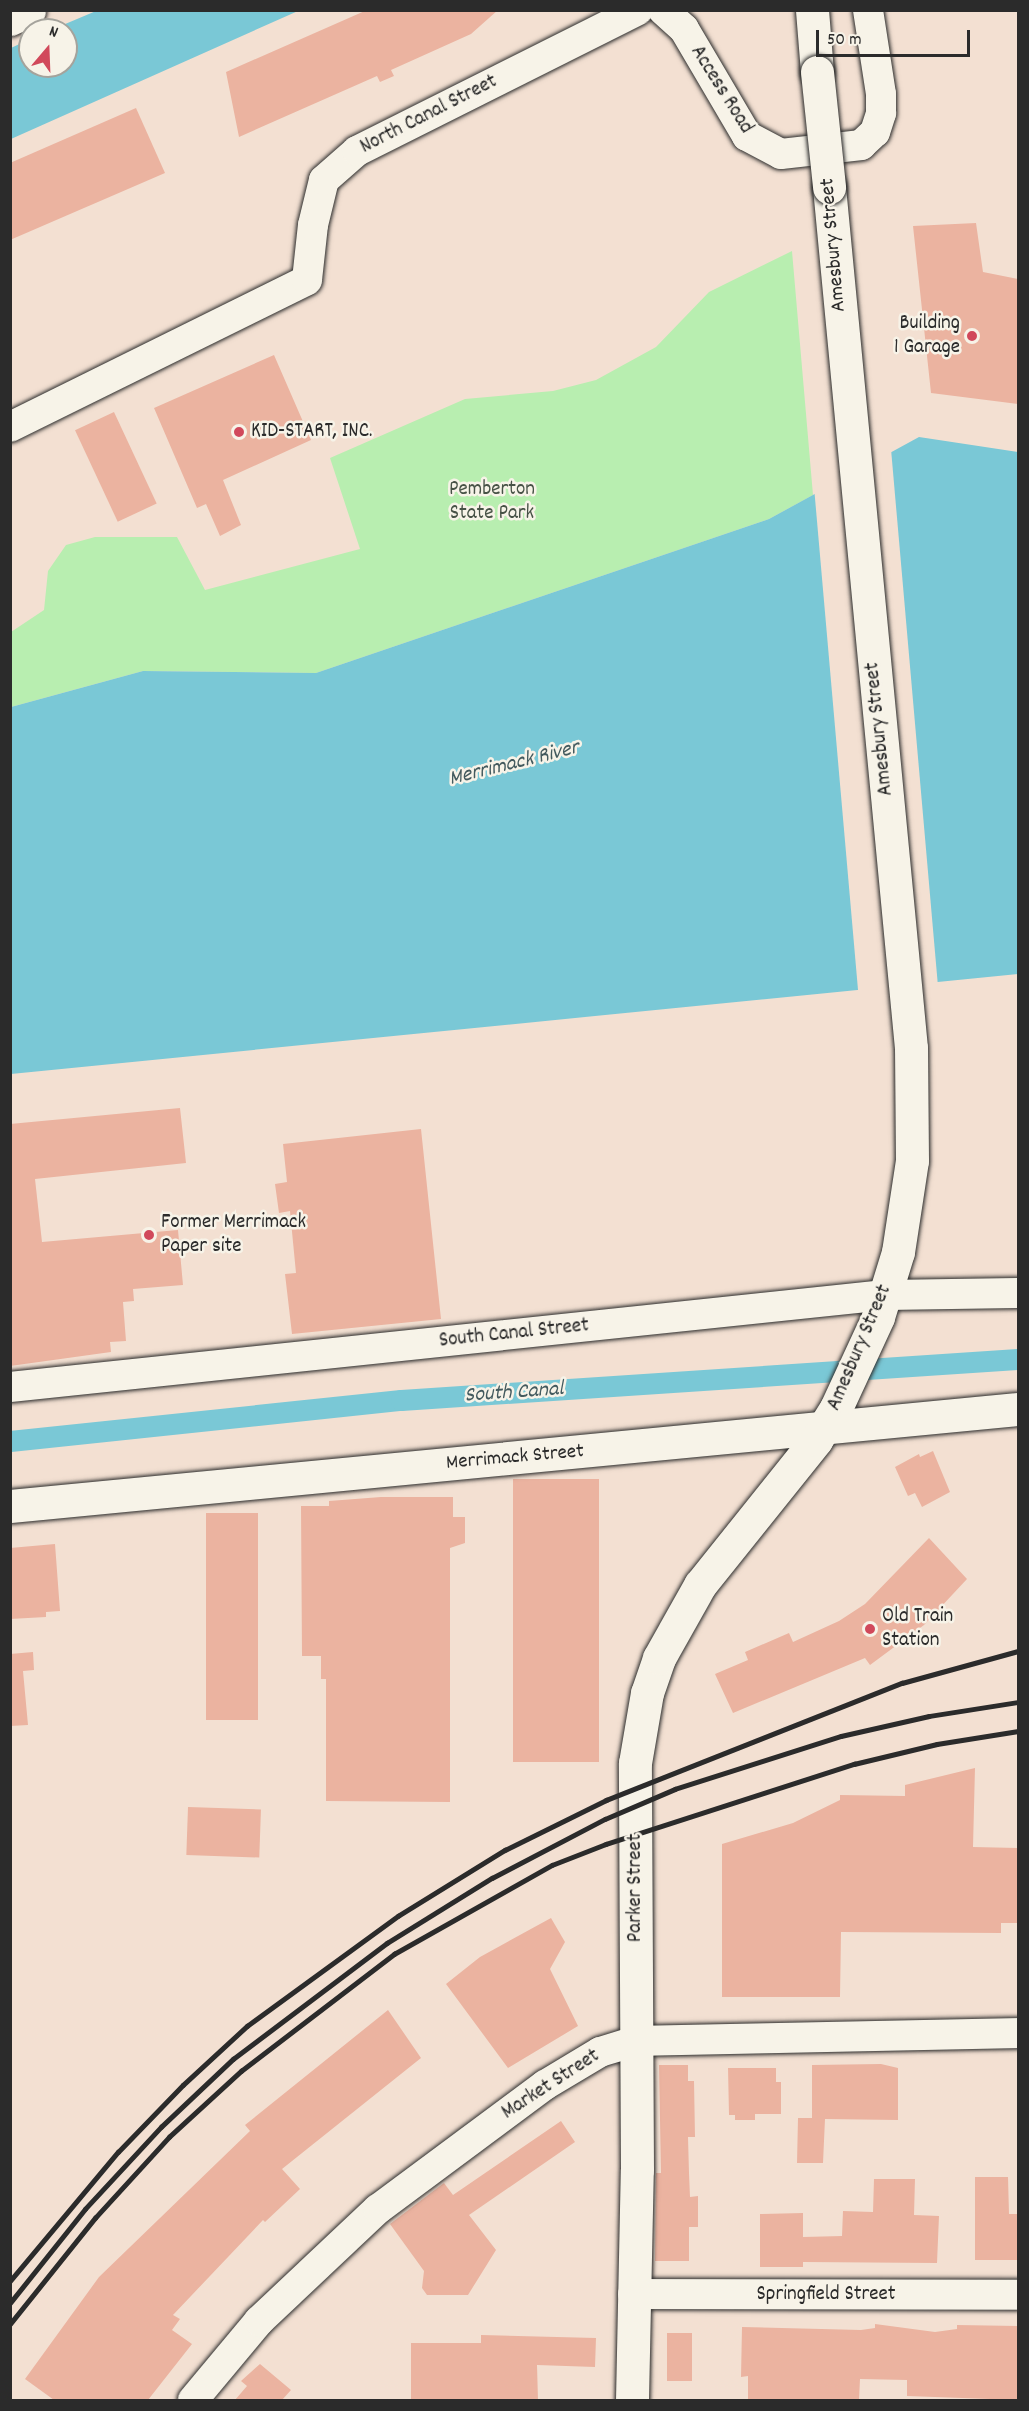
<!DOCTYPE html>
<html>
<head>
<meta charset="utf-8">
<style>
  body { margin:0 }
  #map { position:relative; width:1029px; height:2411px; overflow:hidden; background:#f3e0d2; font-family:Dekko,sans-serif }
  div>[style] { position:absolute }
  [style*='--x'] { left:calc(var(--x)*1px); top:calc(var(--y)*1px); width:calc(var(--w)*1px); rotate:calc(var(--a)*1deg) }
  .green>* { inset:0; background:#b8eeb0 }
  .water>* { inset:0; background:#7ac8d6 }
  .pier>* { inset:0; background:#f3e0d2; transform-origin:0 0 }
  .canal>* { height:21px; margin:-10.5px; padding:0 10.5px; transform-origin:10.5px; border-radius:10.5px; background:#7ac8d6 }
  .building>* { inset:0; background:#ebb3a0; transform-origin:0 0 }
  .roads { filter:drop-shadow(0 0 2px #2b2b2b) drop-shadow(0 0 2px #2b2b2b) }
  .minor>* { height:30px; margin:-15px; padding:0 15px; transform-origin:15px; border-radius:15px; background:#f7f3e8 }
  .major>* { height:33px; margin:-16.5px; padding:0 16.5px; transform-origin:16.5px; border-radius:16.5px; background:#f7f3e8 }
  .rail>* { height:4.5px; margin:-2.25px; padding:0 2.25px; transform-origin:2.25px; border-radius:2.25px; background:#2b2b2b }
  .bridges { filter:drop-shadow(0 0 2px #2b2b2b) drop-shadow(0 0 2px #2b2b2b) }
  .major-bridge>* { height:33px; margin:-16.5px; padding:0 16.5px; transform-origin:16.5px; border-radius:16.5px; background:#f7f3e8 }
  .dots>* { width:16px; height:16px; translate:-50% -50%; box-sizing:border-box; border:3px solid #f7f3e8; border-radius:50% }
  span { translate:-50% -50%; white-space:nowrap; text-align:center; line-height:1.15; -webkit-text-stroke:5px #f7f3e8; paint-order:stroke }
  .street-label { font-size:21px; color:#2b2b2b }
  .poi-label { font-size:21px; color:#2b2b2b }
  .right { translate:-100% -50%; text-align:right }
  .left { translate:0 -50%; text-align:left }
  .park-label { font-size:21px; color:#475246 }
  .water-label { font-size:22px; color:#435a5e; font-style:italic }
  .frame { position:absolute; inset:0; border:12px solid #2b2b2b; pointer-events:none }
  .north { position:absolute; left:18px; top:18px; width:60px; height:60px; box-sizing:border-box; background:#f7f3e8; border:2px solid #a5a39c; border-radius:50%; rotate:19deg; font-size:16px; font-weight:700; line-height:24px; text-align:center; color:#2b2b2b }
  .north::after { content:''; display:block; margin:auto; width:21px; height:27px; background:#d1495b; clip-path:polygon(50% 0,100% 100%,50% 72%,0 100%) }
  .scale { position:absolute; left:816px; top:30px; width:154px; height:27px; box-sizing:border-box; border:3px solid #2b2b2b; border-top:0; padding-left:8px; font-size:18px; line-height:21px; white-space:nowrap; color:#2b2b2b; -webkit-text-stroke:4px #f7f3e8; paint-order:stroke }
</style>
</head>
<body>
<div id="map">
  <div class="green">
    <div style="clip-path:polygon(792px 251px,813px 495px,769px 519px,316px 673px,143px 671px,11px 707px,11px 632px,44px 610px,48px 571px,66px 545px,95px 537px,177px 537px,205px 590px,360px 549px,330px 458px,465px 399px,553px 391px,596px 380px,656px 347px,709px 292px)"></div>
  </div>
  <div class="water">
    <div style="clip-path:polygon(96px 11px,96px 10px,298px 11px,11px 139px,11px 48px,30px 39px,30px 66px,66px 66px,66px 30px,51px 30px)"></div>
    <div style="clip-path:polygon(919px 437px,1018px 452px,1018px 974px,11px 1074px,11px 707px,143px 671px,316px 673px,769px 519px)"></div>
  </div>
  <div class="pier">
    <div style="left:891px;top:449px;width:537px;height:80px;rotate:85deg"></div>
  </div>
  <div class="canal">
    <div style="--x:10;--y:1441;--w:393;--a:-6"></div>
    <div style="--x:401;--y:1400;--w:618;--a:-3.8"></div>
  </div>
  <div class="building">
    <div style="clip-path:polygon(367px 10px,498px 10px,471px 34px,391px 70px,394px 76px,380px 82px,377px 76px,239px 137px,226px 72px)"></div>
    <div style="clip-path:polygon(136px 108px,165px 173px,10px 240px,10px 163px)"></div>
    <div style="clip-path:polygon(976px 223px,983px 272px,1018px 279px,1018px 404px,931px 393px,913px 226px)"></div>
    <div style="clip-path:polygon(274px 355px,311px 440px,223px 480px,241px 525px,220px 536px,206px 504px,197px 508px,154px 408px)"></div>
    <div style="left:114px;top:412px;width:101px;height:43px;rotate:65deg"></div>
    <div style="clip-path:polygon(180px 1108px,186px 1163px,35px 1179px,42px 1242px,178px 1230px,183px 1285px,133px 1289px,134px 1301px,123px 1302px,126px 1341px,110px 1342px,111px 1352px,10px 1366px,10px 1124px)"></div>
    <div style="clip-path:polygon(421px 1129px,441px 1319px,292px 1334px,285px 1274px,296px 1273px,290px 1211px,279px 1213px,275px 1184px,287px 1182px,283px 1144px)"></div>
    <div style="clip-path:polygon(933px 1451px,950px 1492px,922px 1507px,915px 1493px,908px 1496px,895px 1467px,919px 1454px,920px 1457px)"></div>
    <div style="left:513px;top:1479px;width:86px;height:283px"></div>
    <div style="clip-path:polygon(381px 1497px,453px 1497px,453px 1517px,465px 1517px,465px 1543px,450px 1548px,450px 1802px,326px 1801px,326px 1679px,321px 1679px,321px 1656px,302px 1656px,301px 1506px,329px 1506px,329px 1501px)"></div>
    <div style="left:206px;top:1513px;width:52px;height:207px"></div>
    <div style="clip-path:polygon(929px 1538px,967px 1579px,924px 1625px,870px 1665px,865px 1658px,733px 1713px,715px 1674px,748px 1660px,745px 1652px,789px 1633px,793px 1642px,839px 1621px,865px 1604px)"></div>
    <div style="clip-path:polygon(55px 1544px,60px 1611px,46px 1612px,46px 1617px,10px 1619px,10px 1548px)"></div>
    <div style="clip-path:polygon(33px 1652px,34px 1670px,23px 1671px,28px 1725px,10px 1726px,10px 1654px)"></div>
    <div style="clip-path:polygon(975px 1768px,973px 1847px,1018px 1848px,1018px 1923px,1001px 1923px,1001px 1933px,841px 1932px,840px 1997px,722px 1997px,722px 1844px,793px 1823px,840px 1800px,840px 1795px,905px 1796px,905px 1785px)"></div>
    <div style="left:188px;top:1807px;width:73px;height:48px;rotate:2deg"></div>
    <div style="clip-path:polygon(551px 1918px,565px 1942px,550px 1969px,578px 2026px,508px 2068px,446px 1984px,480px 1957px)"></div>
    <div style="clip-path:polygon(388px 2010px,421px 2058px,282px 2169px,300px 2189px,265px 2222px,263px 2220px,173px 2315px,180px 2319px,172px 2330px,192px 2344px,148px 2400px,54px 2400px,25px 2379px,99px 2277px,250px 2131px,245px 2125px)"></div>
    <div style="clip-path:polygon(881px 2064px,898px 2068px,898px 2120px,825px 2119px,823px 2163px,797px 2163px,798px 2118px,812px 2118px,812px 2065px)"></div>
    <div style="clip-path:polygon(659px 2065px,688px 2065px,688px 2081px,694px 2081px,695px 2137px,688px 2137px,689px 2173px,690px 2197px,698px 2196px,698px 2227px,689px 2227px,689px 2261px,655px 2261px,656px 2173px,661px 2173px)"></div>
    <div style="clip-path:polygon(728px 2068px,776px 2068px,776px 2082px,781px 2082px,781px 2114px,755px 2114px,755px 2120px,735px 2120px,735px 2115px,729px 2115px)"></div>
    <div style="clip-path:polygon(561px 2121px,575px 2142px,469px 2215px,496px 2250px,468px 2295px,427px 2295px,422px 2288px,424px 2271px,390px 2224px,444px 2183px,453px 2195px)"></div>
    <div style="clip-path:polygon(975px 2177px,1008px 2177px,1009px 2214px,1018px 2214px,1018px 2260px,975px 2260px)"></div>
    <div style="clip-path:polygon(874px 2179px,915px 2179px,914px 2215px,939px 2216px,937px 2263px,803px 2262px,803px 2267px,760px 2267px,760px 2214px,803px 2213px,803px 2237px,842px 2236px,843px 2211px,873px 2212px)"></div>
    <div style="clip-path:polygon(875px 2324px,935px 2332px,957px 2329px,957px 2325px,1018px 2326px,1018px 2400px,907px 2396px,907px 2380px,860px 2379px,859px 2400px,748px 2400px,748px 2376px,741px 2377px,742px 2327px,861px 2330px,875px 2328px)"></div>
    <div style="left:667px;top:2333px;width:25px;height:48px"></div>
    <div style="clip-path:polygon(481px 2335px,596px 2338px,595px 2367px,537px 2365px,538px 2400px,411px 2400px,411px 2343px,481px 2343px)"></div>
    <div style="clip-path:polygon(260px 2364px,291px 2390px,282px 2400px,235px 2400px,247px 2386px,241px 2381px)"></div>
  </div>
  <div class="roads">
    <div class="minor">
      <div style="--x:663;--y:10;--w:28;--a:42"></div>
      <div style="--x:684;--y:29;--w:124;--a:59.5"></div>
      <div style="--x:747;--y:136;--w:38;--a:28"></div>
      <div style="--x:781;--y:154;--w:81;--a:-6.4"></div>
      <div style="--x:861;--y:145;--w:19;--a:-43"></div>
      <div style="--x:875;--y:132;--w:20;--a:-72"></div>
      <div style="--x:881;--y:113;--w:19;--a:-90"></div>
      <div style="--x:881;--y:94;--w:85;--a:-98.8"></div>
      <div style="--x:10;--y:427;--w:331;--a:-26.3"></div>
      <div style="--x:307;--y:280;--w:55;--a:-83.8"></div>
      <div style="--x:313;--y:225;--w:46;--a:-76.3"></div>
      <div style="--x:324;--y:180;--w:44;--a:-41.3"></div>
      <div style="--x:357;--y:151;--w:314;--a:-26.6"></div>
      <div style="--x:10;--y:1387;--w:880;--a:-6"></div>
      <div style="--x:885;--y:1295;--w:133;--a:-0.9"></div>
      <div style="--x:633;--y:2294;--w:385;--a:0.1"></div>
      <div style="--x:193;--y:2400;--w:103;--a:-50.1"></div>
      <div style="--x:259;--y:2321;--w:163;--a:-43.3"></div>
      <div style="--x:378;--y:2209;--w:208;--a:-36.6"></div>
      <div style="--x:545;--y:2085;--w:64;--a:-31"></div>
      <div style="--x:600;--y:2052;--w:38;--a:-17"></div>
      <div style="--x:636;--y:2041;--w:382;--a:-1.2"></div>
    </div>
    <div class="major">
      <div style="--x:812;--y:10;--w:62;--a:85.4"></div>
      <div style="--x:10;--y:19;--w:21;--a:-25"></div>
      <div style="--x:10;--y:1506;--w:1013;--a:-5.5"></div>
      <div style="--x:632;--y:2400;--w:230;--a:-88.8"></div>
      <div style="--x:637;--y:2170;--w:407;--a:-90.3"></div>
      <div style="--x:635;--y:1763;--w:71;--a:-80.3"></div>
      <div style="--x:647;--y:1693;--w:37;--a:-71"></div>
      <div style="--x:659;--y:1658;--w:84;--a:-60.7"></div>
      <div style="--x:700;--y:1585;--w:186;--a:-51.3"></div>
      <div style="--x:816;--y:1440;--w:38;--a:-58"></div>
      <div style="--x:836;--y:1408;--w:100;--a:-65.2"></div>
      <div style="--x:878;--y:1317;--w:68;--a:-72.9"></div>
      <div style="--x:898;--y:1252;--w:92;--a:-81.3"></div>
      <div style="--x:912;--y:1161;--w:113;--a:-90.5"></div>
      <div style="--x:911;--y:1048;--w:865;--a:-95.44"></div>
    </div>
  </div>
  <div class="rail">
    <div style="--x:10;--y:2281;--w:168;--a:-50.1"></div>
    <div style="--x:118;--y:2152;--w:93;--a:-45.9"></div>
    <div style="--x:183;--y:2085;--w:87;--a:-42.7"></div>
    <div style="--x:247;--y:2026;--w:187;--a:-36.1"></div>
    <div style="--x:398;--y:1916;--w:126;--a:-31.7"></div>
    <div style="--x:505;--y:1850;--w:113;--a:-26.3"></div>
    <div style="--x:606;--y:1800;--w:318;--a:-21.6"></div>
    <div style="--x:902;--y:1683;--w:120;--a:-15.4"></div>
    <div style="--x:10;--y:2303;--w:120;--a:-51.4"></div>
    <div style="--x:85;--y:2209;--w:112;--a:-47.2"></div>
    <div style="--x:161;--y:2127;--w:99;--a:-43.4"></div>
    <div style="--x:233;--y:2059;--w:193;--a:-37"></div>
    <div style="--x:387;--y:1943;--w:123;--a:-31.8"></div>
    <div style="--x:492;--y:1878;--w:127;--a:-27.6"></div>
    <div style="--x:605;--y:1819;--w:76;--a:-23.2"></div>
    <div style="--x:675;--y:1789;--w:174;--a:-17.7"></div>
    <div style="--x:841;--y:1736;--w:90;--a:-12.8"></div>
    <div style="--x:929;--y:1716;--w:90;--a:-8.9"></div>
    <div style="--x:10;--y:2324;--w:136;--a:-51.3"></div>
    <div style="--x:95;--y:2218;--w:110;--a:-47.6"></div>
    <div style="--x:169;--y:2137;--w:98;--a:-42.5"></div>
    <div style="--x:241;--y:2071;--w:193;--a:-37.4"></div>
    <div style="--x:394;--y:1954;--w:181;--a:-29.4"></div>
    <div style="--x:552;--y:1865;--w:58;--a:-21.3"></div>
    <div style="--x:606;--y:1844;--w:261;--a:-17.9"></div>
    <div style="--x:854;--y:1764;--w:85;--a:-13.5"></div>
    <div style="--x:937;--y:1744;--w:82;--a:-9.1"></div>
  </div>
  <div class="bridges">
    <div class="major-bridge">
      <div style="--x:817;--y:72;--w:116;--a:84"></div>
    </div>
  </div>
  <div class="dots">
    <div style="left:972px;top:336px;background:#d1495b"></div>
    <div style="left:239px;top:432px;background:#d1495b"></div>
    <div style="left:149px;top:1235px;background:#d1495b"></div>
    <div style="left:870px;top:1629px;background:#d1495b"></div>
  </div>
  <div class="street-label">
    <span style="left:721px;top:90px;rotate:58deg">Access Road</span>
    <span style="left:429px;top:115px;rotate:-27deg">North Canal Street</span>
    <span style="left:834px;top:245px;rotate:-95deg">Amesbury Street</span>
    <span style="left:880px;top:729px;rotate:-96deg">Amesbury Street</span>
    <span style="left:514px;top:1334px;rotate:-6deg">South Canal Street</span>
    <span style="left:860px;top:1348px;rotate:-67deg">Amesbury Street</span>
    <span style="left:515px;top:1458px;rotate:-5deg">Merrimack Street</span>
    <span style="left:636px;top:1888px;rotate:-90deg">Parker Street</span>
    <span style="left:551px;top:2085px;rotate:-33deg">Market Street</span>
    <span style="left:826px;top:2295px">Springfield Street</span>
  </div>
  <div class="poi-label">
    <span class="right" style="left:960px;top:336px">Building<br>1 Garage</span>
    <span class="left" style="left:251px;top:432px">KID-START, INC.</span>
    <span class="left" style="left:161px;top:1235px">Former Merrimack<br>Paper site</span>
    <span class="left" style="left:882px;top:1629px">Old Train<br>Station</span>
  </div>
  <div class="park-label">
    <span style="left:492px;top:502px">Pemberton<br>State Park</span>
  </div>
  <div class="water-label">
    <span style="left:514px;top:764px;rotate:-14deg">Merrimack River</span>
    <span style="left:514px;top:1393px;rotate:-4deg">South Canal</span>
  </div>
  <div class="frame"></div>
  <div class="north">N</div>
  <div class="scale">50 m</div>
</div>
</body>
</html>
